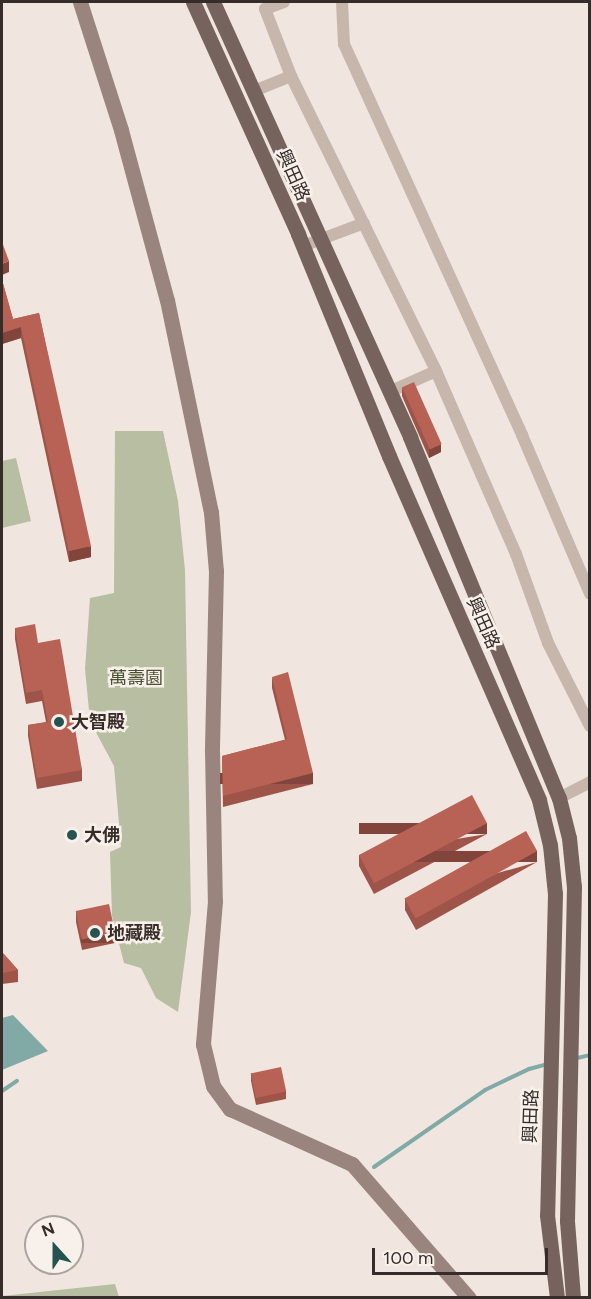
<!DOCTYPE html>
<html>
<head>
<meta charset="utf-8">
<style>
  body { margin:0 }
  #map { position:relative; width:591px; height:1299px; overflow:hidden; background:#f0e6df; font-family:Figtree,"Noto Sans TC",sans-serif }
  div>[style] { position:absolute }
  [style*='--x'] { left:calc(var(--x)*1px); top:calc(var(--y)*1px); width:calc(var(--w)*1px); rotate:calc(var(--a)*1deg) }
  .green>* { inset:0; background:#b7bea1 }
  .water>* { inset:0; background:#81aaa7 }
  .stream>* { height:4px; margin:-2px; padding:0 2px; transform-origin:2px; border-radius:2px; background:#81aaa7 }
  .street>* { height:12px; margin:-6px; padding:0 6px; transform-origin:6px; border-radius:6px; background:#c7b6ac }
  .secondary>* { height:15px; margin:-7.5px; padding:0 7.5px; transform-origin:7.5px; border-radius:7.5px; background:#9a857e }
  .primary>* { height:15px; margin:-7.5px; padding:0 7.5px; transform-origin:7.5px; border-radius:7.5px; background:#76635d }
  .wall>* { inset:0; background:#9e5449 }
  .shaded-wall>* { inset:0; background:#81453c; transform-origin:0 0 }
  .building>* { inset:0; background:#b86255; transform-origin:0 0 }
  .dots>* { width:16px; height:16px; translate:-50% -50%; box-sizing:border-box; border:3px solid #f8f1eb; border-radius:50% }
  span { translate:-50% -50%; white-space:nowrap; text-align:center; line-height:1.15; -webkit-text-stroke:5px #f8f1eb; paint-order:stroke }
  .street-label { font-size:18px; color:#362d2a }
  .park-label { font-size:18px; color:#495231 }
  .poi-label { font-size:18px; color:#362d2a; font-weight:700 }
  .left { translate:0 -50%; text-align:left }
  .frame { position:absolute; inset:0; border:3px solid #362d2a; pointer-events:none }
  .north { position:absolute; left:24px; top:1215px; width:60px; height:60px; box-sizing:border-box; background:#f8f1eb; border:2px solid #aaa39e; border-radius:50%; rotate:339deg; font-size:16px; font-weight:700; line-height:24px; text-align:center; color:#362d2a }
  .north::after { content:''; display:block; margin:auto; width:21px; height:27px; background:#245351; clip-path:polygon(50% 0,100% 100%,50% 72%,0 100%) }
  .scale { position:absolute; left:372px; top:1248px; width:176px; height:27px; box-sizing:border-box; border:3px solid #362d2a; border-top:0; padding-left:8px; font-size:18px; line-height:21px; white-space:nowrap; color:#362d2a; -webkit-text-stroke:4px #f8f1eb; paint-order:stroke }
</style>
</head>
<body>
<div id="map">
  <div class="green">
    <div style="clip-path:polygon(115px 431px,163px 431px,178px 501px,185px 570px,191px 912px,178px 1012px,156px 998px,141px 968px,124px 963px,112px 916px,110px 852px,121px 847px,114px 766px,90px 721px,85px 669px,90px 598px,114px 593px)"></div>
    <div style="clip-path:polygon(16px 458px,31px 521px,2px 528px,2px 461px)"></div>
    <div style="clip-path:polygon(115px 1284px,119px 1297px,2px 1297px,2px 1296px)"></div>
  </div>
  <div class="water">
    <div style="clip-path:polygon(13px 1015px,48px 1051px,2px 1070px,2px 1018px)"></div>
  </div>
  <div class="stream">
    <div style="--x:573;--y:1059;--w:17;--a:-13"></div>
    <div style="--x:2;--y:1091;--w:18;--a:-34"></div>
    <div style="--x:374;--y:1167;--w:135;--a:-34.7"></div>
    <div style="--x:485;--y:1090;--w:49;--a:-25.5"></div>
    <div style="--x:529;--y:1069;--w:20;--a:-15"></div>
  </div>
  <div class="street">
    <div style="--x:342;--y:2;--w:42;--a:87.3"></div>
    <div style="--x:344;--y:44;--w:430;--a:65.5"></div>
    <div style="--x:522;--y:435;--w:173;--a:66.8"></div>
    <div style="--x:291;--y:76;--w:329;--a:63.8"></div>
    <div style="--x:436;--y:371;--w:200;--a:66.4"></div>
    <div style="--x:516;--y:554;--w:95;--a:70.2"></div>
    <div style="--x:548;--y:643;--w:93;--a:63.2"></div>
    <div style="--x:254;--y:91;--w:40;--a:-22"></div>
    <div style="--x:291;--y:76;--w:72;--a:-111.2"></div>
    <div style="--x:265;--y:9;--w:20;--a:-20"></div>
    <div style="--x:303;--y:246;--w:65;--a:-20.7"></div>
    <div style="--x:389;--y:392;--w:51;--a:-24.1"></div>
    <div style="--x:559;--y:798;--w:35;--a:-27"></div>
  </div>
  <div class="secondary">
    <div style="--x:80;--y:2;--w:134;--a:72.2"></div>
    <div style="--x:121;--y:130;--w:176;--a:74.9"></div>
    <div style="--x:167;--y:300;--w:217;--a:78.3"></div>
    <div style="--x:211;--y:512;--w:59;--a:85.2"></div>
    <div style="--x:216;--y:571;--w:180;--a:91.3"></div>
    <div style="--x:212;--y:751;--w:150;--a:88.9"></div>
    <div style="--x:215;--y:901;--w:144;--a:94.8"></div>
    <div style="--x:203;--y:1044;--w:43;--a:76.6"></div>
    <div style="--x:213;--y:1086;--w:29;--a:54"></div>
    <div style="--x:230;--y:1109;--w:134;--a:24.3"></div>
    <div style="--x:352;--y:1164;--w:178;--a:48.9"></div>
  </div>
  <div class="primary">
    <div style="--x:193;--y:2;--w:255;--a:65.6"></div>
    <div style="--x:298;--y:234;--w:240;--a:67.7"></div>
    <div style="--x:389;--y:456;--w:375;--a:66.4"></div>
    <div style="--x:539;--y:800;--w:46;--a:76.3"></div>
    <div style="--x:550;--y:845;--w:49;--a:84.2"></div>
    <div style="--x:555;--y:894;--w:321;--a:91.4"></div>
    <div style="--x:547;--y:1215;--w:84;--a:83.1"></div>
    <div style="--x:213;--y:2;--w:478;--a:65.6"></div>
    <div style="--x:410;--y:437;--w:391;--a:67.6"></div>
    <div style="--x:559;--y:798;--w:41;--a:76"></div>
    <div style="--x:569;--y:838;--w:49;--a:84.2"></div>
    <div style="--x:574;--y:887;--w:334;--a:91.2"></div>
    <div style="--x:567;--y:1221;--w:77;--a:85.5"></div>
  </div>
  <div class="wall">
    <div style="clip-path:polygon(2px 280px,13px 319px,39px 313px,91px 557px,69px 562px,21px 338px,2px 344px)"></div>
    <div style="clip-path:polygon(402px 387px,441px 452px,429px 458px,402px 396px)"></div>
    <div style="clip-path:polygon(15px 628px,38px 643px,82px 770px,82px 781px,37px 789px,28px 736px,28px 725px,46px 722px,42px 701px,26px 704px,15px 639px)"></div>
    <div style="clip-path:polygon(272px 677px,313px 784px,223px 807px,222px 756px,285px 740px,272px 688px)"></div>
    <div style="clip-path:polygon(487px 834px,374px 894px,359px 866px,359px 855px)"></div>
    <div style="clip-path:polygon(537px 862px,416px 930px,405px 910px,405px 899px)"></div>
    <div style="clip-path:polygon(76px 911px,115px 943px,82px 950px,76px 922px)"></div>
    <div style="clip-path:polygon(2px 952px,18px 970px,18px 982px,2px 984px)"></div>
    <div style="clip-path:polygon(251px 1073px,286px 1091px,286px 1099px,256px 1105px,251px 1081px)"></div>
  </div>
  <div class="shaded-wall">
    <div style="clip-path:polygon(9px 261px,9px 272px,2px 275px,2px 264px)"></div>
    <div style="clip-path:polygon(21px 327px,21px 338px,2px 344px,2px 333px)"></div>
    <div style="clip-path:polygon(441px 444px,441px 452px,429px 458px,429px 449px)"></div>
    <div style="clip-path:polygon(91px 546px,91px 557px,69px 562px,69px 551px)"></div>
    <div style="left:313px;top:773px;width:11px;height:93px;rotate:90deg"></div>
    <div style="left:487px;top:823px;width:11px;height:128px;rotate:90deg"></div>
    <div style="left:537px;top:851px;width:11px;height:139px;rotate:90deg"></div>
    <div style="left:115px;top:932px;width:11px;height:34px;rotate:90deg"></div>
  </div>
  <div class="building">
    <div style="clip-path:polygon(2px 242px,9px 261px,2px 264px)"></div>
    <div style="clip-path:polygon(2px 280px,13px 319px,39px 313px,91px 546px,69px 551px,21px 327px,2px 333px)"></div>
    <div style="left:414px;top:382px;width:68px;height:13px;rotate:66deg"></div>
    <div style="clip-path:polygon(35px 624px,38px 643px,60px 639px,82px 770px,37px 778px,28px 725px,48px 722px,42px 690px,26px 693px,15px 628px)"></div>
    <div style="clip-path:polygon(288px 672px,313px 773px,223px 796px,222px 756px,287px 739px,272px 677px)"></div>
    <div style="left:472px;top:795px;width:32px;height:128px;rotate:62deg"></div>
    <div style="left:526px;top:831px;width:23px;height:139px;rotate:61deg"></div>
    <div style="left:109px;top:904px;width:29px;height:34px;rotate:78deg"></div>
    <div style="clip-path:polygon(2px 952px,18px 970px,2px 973px)"></div>
    <div style="left:281px;top:1067px;width:25px;height:31px;rotate:78deg"></div>
  </div>
  <div class="dots">
    <div style="left:59px;top:722px;background:#245351"></div>
    <div style="left:72px;top:835px;background:#245351"></div>
    <div style="left:95px;top:933px;background:#245351"></div>
  </div>
  <div class="street-label">
    <span style="left:293px;top:175px;rotate:66deg">興田路</span>
    <span style="left:483px;top:623px;rotate:66deg">興田路</span>
    <span style="left:531px;top:1116px;rotate:-88deg">興田路</span>
  </div>
  <div class="park-label">
    <span style="left:136px;top:678px">萬壽園</span>
  </div>
  <div class="poi-label">
    <span class="left" style="left:71px;top:722px">大智殿</span>
    <span class="left" style="left:84px;top:835px">大佛</span>
    <span class="left" style="left:107px;top:933px">地藏殿</span>
  </div>
  <div class="frame"></div>
  <div class="north">N</div>
  <div class="scale">100 m</div>
</div>
</body>
</html>
